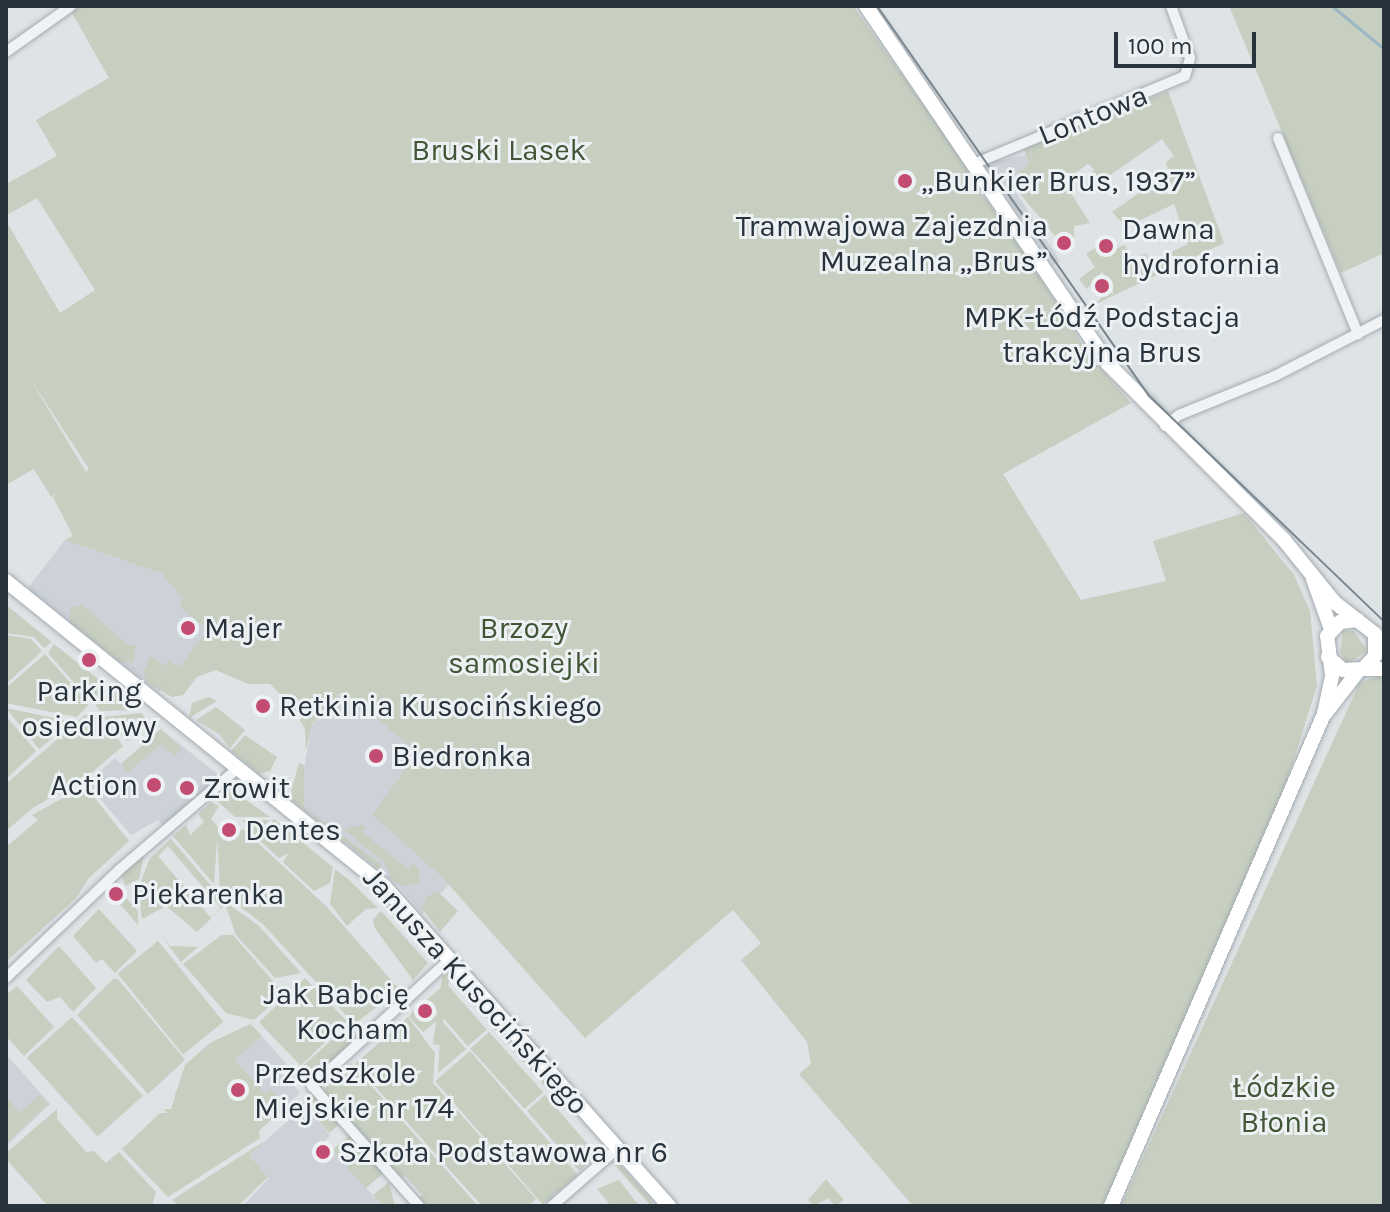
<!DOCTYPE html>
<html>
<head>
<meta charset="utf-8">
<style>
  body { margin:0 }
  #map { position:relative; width:1390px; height:1212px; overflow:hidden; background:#dee3e6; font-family:Karla,sans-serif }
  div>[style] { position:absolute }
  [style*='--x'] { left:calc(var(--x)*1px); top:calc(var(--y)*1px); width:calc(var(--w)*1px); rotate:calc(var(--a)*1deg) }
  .built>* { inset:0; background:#ccd2d8 }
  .green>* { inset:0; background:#c6cfc0; transform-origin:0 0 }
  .stream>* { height:3px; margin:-1.5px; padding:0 1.5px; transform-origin:1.5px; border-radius:1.5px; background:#9bb6c4 }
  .roads { filter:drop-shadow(0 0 2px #a4abb0) drop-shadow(0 0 2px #a4abb0) }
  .street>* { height:10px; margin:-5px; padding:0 5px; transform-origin:5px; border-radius:5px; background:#f0f3f5 }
  .secondary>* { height:14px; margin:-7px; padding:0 7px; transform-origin:7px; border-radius:7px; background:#fff }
  .tram>* { height:2px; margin:-1px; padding:0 1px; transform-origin:1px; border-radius:1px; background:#79858e }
  .dots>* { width:22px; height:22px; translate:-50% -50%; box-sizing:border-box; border:4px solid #edf1f4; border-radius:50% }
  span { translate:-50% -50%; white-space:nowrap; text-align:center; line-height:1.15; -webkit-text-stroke:6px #edf1f4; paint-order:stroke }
  .street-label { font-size:30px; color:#28333c }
  .park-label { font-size:30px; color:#425637 }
  .poi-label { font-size:30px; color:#28333c }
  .left { translate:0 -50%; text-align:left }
  .right { translate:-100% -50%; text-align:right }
  .frame { position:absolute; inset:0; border:8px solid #28333c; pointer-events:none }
  .scale { position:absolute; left:1114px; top:32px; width:142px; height:36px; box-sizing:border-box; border:4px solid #28333c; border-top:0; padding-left:10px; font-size:24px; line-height:28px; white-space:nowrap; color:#28333c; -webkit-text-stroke:6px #edf1f4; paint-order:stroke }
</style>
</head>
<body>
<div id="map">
  <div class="built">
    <div style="clip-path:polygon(981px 150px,994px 161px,1026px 155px,1030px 164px,1017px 174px,1014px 189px,1060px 261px,1054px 265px,981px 161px)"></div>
    <div style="clip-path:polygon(1146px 253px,1162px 269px,1152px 274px,1149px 268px,1138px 277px,1128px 262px)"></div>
    <div style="clip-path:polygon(65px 540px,161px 573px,211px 629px,159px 692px,28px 588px)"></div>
    <div style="clip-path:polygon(347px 692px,420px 751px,451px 882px,422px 914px,399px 886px,303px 808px,299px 795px,312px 725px,338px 694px,343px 697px)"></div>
    <div style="clip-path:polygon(161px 729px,221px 777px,164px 826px,158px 820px,131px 835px,87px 783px,115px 758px,121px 764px)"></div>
    <div style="clip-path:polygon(251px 1024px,297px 1076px,291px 1082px,300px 1093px,235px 1152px,174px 1093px)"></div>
    <div style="clip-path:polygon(6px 1054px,50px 1104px,6px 1146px)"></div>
    <div style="clip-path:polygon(305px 1106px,330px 1135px,325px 1141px,382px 1206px,243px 1206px,269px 1178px,249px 1155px)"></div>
  </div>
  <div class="green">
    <div style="clip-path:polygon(evenodd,68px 6px,853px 6px,974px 176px,979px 191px,1015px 237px,1089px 355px,1131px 403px,1003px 474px,1081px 600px,1166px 581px,1153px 541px,1244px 513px,1294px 575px,1310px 611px,1317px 686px,1276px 815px,1106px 1206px,913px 1206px,799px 1074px,811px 1064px,807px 1042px,741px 960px,761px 943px,733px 910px,585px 1038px,442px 877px,373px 815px,417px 752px,346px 693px,338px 694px,312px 724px,306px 751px,305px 729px,292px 706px,270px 684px,248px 684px,216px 670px,197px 677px,183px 695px,172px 697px,146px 682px,144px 670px,151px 656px,164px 666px,170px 660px,179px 667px,208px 630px,180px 607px,183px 598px,161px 573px,65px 540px,73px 536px,53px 497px,57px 494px,51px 497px,34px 469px,6px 485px,6px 221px,60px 313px,95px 290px,37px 198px,9px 214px,6px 210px,6px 184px,57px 156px,36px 120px,109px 78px,68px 6px,29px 377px,89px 469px,86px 472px,29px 377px)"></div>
    <div style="clip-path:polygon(1229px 6px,1384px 6px,1384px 253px,1341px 273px)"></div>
    <div style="clip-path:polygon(1168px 91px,1224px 243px,1096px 304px,1106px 292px,1113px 294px,1113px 287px,1102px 272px,1087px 289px,1079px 279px,1095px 267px,1086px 254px,1096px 247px,1102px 254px,1125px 245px,1138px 276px,1137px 266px,1144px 262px,1152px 274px,1162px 269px,1158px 262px,1164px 255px,1188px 244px,1174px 204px,1126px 227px,1112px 212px,1169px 172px,1166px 162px,1174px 156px,1162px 139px,1106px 178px,1102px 174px,1087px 183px,1094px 169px,1088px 164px,1063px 181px,1090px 223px,1074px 226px,1074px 238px,1066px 232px,1057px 238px,1014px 187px,1017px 174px,1029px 164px,1024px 149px)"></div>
    <div style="clip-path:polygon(82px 604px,126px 644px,136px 646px,133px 662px,120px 662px,70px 622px,70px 608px)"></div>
    <div style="clip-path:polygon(6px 605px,52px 642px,44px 648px,34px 637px,6px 633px)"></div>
    <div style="clip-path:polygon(1343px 631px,1354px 631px,1367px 651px,1347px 664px,1340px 652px)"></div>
    <div style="clip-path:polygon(6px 635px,31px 639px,42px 651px,6px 684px)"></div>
    <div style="clip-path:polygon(54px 644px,110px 688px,92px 703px,48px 653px)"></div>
    <div style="clip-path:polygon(45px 654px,89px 704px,77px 717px,6px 703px,6px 688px)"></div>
    <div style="clip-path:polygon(1384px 675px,1384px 1206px,1121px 1206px,1360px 682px)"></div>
    <div style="clip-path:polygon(112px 690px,137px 710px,100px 711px,95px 704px)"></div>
    <div style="clip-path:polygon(209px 697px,217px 701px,189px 718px,192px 703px)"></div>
    <div style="clip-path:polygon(216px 707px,245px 730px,230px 748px,219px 734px,196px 720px)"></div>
    <div style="clip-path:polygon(6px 708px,68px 721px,70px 723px,39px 749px)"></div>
    <div style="clip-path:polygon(141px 713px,149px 722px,128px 741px,104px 717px)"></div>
    <div style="clip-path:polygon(98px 714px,123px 746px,82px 781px,34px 807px,6px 831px,6px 784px,85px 715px)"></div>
    <div style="clip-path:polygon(6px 716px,36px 751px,6px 779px)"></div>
    <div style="clip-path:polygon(161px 729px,182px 749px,174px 756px,161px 744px,128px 772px,121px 764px)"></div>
    <div style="clip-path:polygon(245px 735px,277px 757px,270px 771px,259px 774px,231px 751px)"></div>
    <div style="clip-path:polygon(299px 763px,304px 765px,304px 808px,381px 864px,383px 872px,289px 798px)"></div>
    <div style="clip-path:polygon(231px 785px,239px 795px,270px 817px,235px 817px,216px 800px)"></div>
    <div style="clip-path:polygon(85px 786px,129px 841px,89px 878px,76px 898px,6px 962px,6px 847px,38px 820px,32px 815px)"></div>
    <div style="clip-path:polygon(211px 802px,219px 806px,211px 819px,218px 827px,214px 884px,173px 836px,186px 825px,190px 835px,204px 822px,198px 814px)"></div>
    <div style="clip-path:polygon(274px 819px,333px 867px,330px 883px,314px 891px,283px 862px,289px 853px,279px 858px,257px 838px)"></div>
    <div style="clip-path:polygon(242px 820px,270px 820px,255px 835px)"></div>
    <div style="clip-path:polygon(361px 825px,366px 826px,362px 832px,408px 869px,413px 864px,418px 868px,420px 882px,405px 886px,393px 881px,383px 861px,344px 830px)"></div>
    <div style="clip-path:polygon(243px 829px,327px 907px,400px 990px,354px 1024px,262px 923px,220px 892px,217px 831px,228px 842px)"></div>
    <div style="clip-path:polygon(evenodd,171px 839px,217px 893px,223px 907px,197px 932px,166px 906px,142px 919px,138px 889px,150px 858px,171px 839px,168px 846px,221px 908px,211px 918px,158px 856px,168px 846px)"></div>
    <div style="clip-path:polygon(144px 855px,139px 879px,125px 886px,122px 874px)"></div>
    <div style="clip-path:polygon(335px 869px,349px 880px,378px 908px,366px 909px,347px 926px,330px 904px)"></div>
    <div style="clip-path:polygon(112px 883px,138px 911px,138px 925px,111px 894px,106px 896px)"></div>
    <div style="clip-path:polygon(437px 891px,458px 911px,440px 932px,422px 908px,426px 897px)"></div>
    <div style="clip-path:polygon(224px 901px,259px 926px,301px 973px,275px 978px,236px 935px)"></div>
    <div style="left:389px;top:904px;width:71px;height:4px;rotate:48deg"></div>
    <div style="clip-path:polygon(99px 909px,137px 951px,115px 973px,102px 959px,96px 963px,73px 936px)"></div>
    <div style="clip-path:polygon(381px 911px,428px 963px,413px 980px,374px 927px,373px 919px)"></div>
    <div style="clip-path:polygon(161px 935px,170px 946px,198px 947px,181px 962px)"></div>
    <div style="clip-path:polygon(222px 935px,233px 935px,278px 987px,281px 996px,254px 1020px,226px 1013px,183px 964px)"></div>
    <div style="left:158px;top:941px;width:104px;height:52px;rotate:51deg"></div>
    <div style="clip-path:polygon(59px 946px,96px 988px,73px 1012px,60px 997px,47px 1002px,26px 980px)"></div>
    <div style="left:443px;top:972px;width:7px;height:73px;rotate:8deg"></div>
    <div style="left:305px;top:978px;width:60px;height:64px;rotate:46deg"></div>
    <div style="clip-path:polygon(113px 979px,118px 979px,185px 1060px,148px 1094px,77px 1015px)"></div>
    <div style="left:446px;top:983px;width:62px;height:25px;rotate:49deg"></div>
    <div style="clip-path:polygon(17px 986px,54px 1027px,24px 1056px,6px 1036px,6px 995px)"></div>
    <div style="clip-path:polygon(413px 1011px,425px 1020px,434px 1012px,439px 1019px,423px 1032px,409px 1017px)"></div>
    <div style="left:72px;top:1017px;width:106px;height:61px;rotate:48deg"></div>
    <div style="clip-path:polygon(408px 1017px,435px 1053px,433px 1083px,536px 1199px,528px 1206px,482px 1206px,355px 1064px)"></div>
    <div style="clip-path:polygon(444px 1023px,466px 1049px,438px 1073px,441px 1025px)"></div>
    <div style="clip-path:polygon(250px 1024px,262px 1036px,235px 1060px,265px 1093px,271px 1089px,286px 1106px,259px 1131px,260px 1138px,168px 1197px,122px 1149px,160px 1113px,167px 1113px,164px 1109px,171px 1109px,185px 1065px,210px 1043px)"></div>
    <div style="clip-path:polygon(350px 1024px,359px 1038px,344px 1053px,311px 1076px,299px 1069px)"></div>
    <div style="clip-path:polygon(497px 1026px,551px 1086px,547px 1089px,494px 1029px)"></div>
    <div style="left:489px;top:1032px;width:81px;height:25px;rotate:48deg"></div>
    <div style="left:470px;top:1051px;width:164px;height:46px;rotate:49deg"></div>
    <div style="clip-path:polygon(351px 1063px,478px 1206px,422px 1206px,417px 1200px,422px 1195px,406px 1177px,396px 1176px,321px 1092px)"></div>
    <div style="left:313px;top:1094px;width:40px;height:14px;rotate:48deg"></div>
    <div style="clip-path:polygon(40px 1095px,48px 1104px,6px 1144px,6px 1105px,11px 1100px,19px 1114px)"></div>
    <div style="left:545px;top:1095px;width:80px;height:24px;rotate:49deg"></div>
    <div style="clip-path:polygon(57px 1109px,57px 1119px,86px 1152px,94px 1151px,106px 1163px,119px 1152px,156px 1192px,152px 1206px,48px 1206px,6px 1159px,6px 1153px)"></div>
    <div style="left:351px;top:1134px;width:51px;height:24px;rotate:50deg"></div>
    <div style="clip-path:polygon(266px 1140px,249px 1155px,268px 1177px,238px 1206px,179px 1206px,172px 1200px)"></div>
    <div style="clip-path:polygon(611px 1161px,618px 1162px,656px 1206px,651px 1206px)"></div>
    <div style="clip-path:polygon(826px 1179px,844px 1200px,835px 1206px,828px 1198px,814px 1206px,808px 1200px)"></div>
    <div style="clip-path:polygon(619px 1180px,636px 1202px,643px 1206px,611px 1206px,597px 1189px)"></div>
    <div style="clip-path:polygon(389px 1182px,395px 1206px,383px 1206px,373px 1195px)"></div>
  </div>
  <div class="stream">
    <div style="--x:1332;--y:6;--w:67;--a:39.6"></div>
  </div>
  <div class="roads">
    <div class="street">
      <div style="--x:6;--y:52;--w:80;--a:-35.3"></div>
      <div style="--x:1278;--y:138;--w:212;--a:67.8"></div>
      <div style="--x:976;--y:163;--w:226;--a:-22.6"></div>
      <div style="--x:1185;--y:76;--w:19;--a:-74"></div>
      <div style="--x:1190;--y:58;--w:55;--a:-110.1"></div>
      <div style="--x:1165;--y:426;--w:18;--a:-38"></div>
      <div style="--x:1179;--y:415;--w:104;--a:-22.1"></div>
      <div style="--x:1275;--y:376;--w:123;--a:-27.2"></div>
      <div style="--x:6;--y:978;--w:156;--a:-43.7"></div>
      <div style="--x:119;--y:870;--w:158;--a:-40.6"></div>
      <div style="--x:419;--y:1206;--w:161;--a:-131.7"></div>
      <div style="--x:312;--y:1086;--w:189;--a:-42.6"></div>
      <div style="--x:552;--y:1206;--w:88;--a:-41.3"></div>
    </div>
    <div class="secondary">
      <div style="--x:866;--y:6;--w:432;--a:55.9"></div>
      <div style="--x:1108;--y:364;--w:249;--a:45"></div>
      <div style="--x:1284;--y:540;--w:80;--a:51.1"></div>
      <div style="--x:1334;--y:602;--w:52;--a:38"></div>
      <div style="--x:1375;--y:634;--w:22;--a:90"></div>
      <div style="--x:1375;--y:656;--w:18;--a:133"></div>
      <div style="--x:1363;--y:669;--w:20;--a:177"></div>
      <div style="--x:1343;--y:670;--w:20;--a:-139"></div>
      <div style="--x:1313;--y:579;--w:53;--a:70.2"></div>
      <div style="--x:6;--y:581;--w:486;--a:38.9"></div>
      <div style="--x:384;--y:886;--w:429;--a:48.3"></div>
      <div style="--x:1363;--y:669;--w:21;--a:0"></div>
      <div style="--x:1325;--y:714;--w:56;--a:-52.3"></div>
      <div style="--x:1111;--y:1206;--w:536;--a:-66.59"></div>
      <div style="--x:1324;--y:714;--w:40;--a:-78"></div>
      <div style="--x:1332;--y:675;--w:39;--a:-97"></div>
      <div style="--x:1327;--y:636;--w:19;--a:-47"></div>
      <div style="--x:1340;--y:622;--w:18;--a:-6"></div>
    </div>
  </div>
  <div class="tram">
    <div style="--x:877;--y:6;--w:475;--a:55.1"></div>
    <div style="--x:1149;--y:396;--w:325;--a:43.8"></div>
  </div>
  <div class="dots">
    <div style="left:905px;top:181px;background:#c24c72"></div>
    <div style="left:1064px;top:243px;background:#c24c72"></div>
    <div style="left:1106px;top:246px;background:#c24c72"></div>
    <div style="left:1102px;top:286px;background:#c24c72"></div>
    <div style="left:188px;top:628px;background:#c24c72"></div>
    <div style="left:89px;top:660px;background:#c24c72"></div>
    <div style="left:263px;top:706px;background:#c24c72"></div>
    <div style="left:376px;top:756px;background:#c24c72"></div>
    <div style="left:154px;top:785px;background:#c24c72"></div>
    <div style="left:187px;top:788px;background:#c24c72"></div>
    <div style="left:229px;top:830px;background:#c24c72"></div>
    <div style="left:116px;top:894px;background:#c24c72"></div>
    <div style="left:425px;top:1011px;background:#c24c72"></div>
    <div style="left:238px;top:1090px;background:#c24c72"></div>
    <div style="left:323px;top:1152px;background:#c24c72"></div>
  </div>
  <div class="street-label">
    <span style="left:1093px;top:115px;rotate:-22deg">Lontowa</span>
    <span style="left:476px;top:991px;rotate:48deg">Janusza Kusocińskiego</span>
  </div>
  <div class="park-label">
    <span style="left:499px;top:150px">Bruski Lasek</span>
    <span style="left:524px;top:645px">Brzozy<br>samosiejki</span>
    <span style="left:1284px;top:1104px">Łódzkie<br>Błonia</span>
  </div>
  <div class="poi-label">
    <span class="left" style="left:921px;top:181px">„Bunkier Brus, 1937”</span>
    <span class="right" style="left:1048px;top:243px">Tramwajowa Zajezdnia<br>Muzealna „Brus”</span>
    <span class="left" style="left:1122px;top:246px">Dawna<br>hydrofornia</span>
    <span style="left:1102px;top:334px">MPK-Łódź Podstacja<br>trakcyjna Brus</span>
    <span class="left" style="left:204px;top:628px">Majer</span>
    <span style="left:89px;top:708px">Parking<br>osiedlowy</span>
    <span class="left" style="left:279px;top:706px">Retkinia Kusocińskiego</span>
    <span class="left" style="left:392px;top:756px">Biedronka</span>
    <span class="right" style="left:138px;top:785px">Action</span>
    <span class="left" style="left:203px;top:788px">Zrowit</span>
    <span class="left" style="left:245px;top:830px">Dentes</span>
    <span class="left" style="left:132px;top:894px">Piekarenka</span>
    <span class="right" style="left:409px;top:1011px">Jak Babcię<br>Kocham</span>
    <span class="left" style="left:254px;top:1090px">Przedszkole<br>Miejskie nr 174</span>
    <span class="left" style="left:339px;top:1152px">Szkoła Podstawowa nr 6</span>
  </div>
  <div class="frame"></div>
  <div class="scale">100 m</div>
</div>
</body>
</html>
